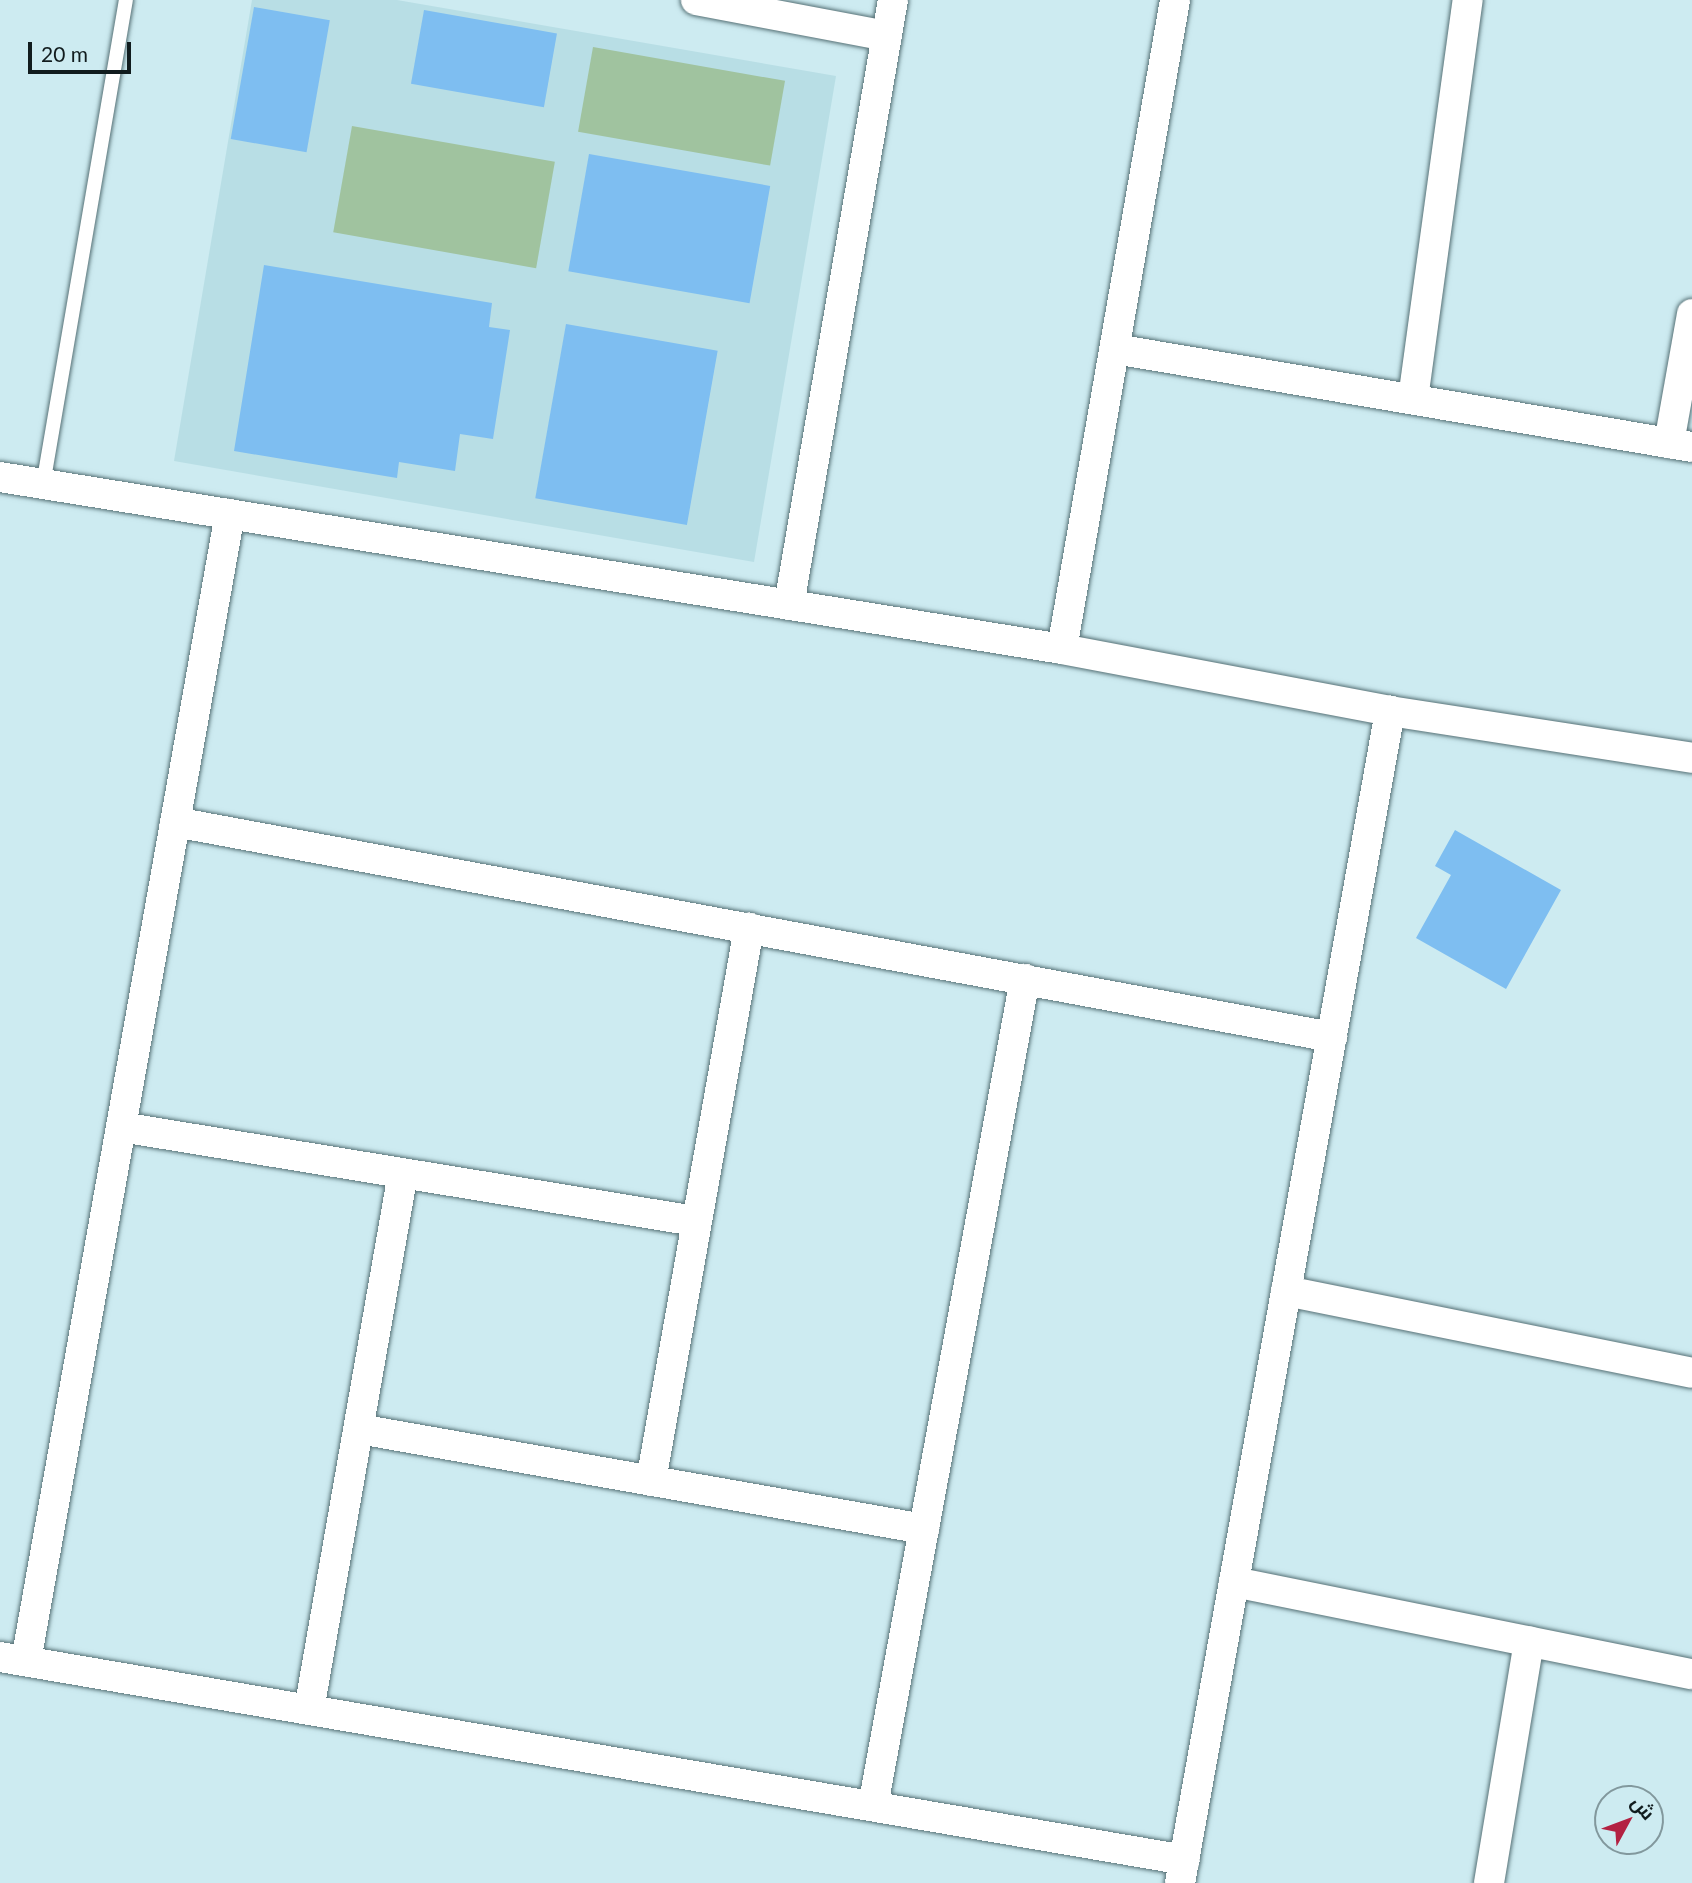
<!DOCTYPE html>
<html>
<head>
<meta charset="utf-8">
<style>
  body { margin:0 }
  #map { position:relative; width:1692px; height:1883px; overflow:hidden; background:#cdebf1; font-family:Lato,Cairo,sans-serif }
  div>[style] { position:absolute }
  [style*='--x'] { left:calc(var(--x)*1px); top:calc(var(--y)*1px); width:calc(var(--w)*1px); rotate:calc(var(--a)*1deg) }
  .built>* { inset:0; background:#b8dee5 }
  .green>* { inset:0; background:#a0c39f; transform-origin:0 0 }
  .building>* { inset:0; background:#7ebef1; transform-origin:0 0 }
  .roads { filter:drop-shadow(0 0 2px #567176) drop-shadow(0 0 2px #567176) }
  .service>* { height:14px; margin:-7px; padding:0 7px; transform-origin:7px; border-radius:7px; background:#fff }
  .minor>* { height:30px; margin:-15px; padding:0 15px; transform-origin:15px; border-radius:15px; background:#fff }
  span { translate:-50% -50%; white-space:nowrap; text-align:center; line-height:1.15; -webkit-text-stroke:6px #cdebf1; paint-order:stroke }
  .north { position:absolute; left:1594px; top:1785px; width:70px; height:70px; box-sizing:border-box; background:#cdebf1; border:2px solid #82989d; border-radius:50%; rotate:49deg; font-size:19px; font-weight:700; line-height:28px; text-align:center; color:#111c1e }
  .north::after { content:''; display:block; margin:auto; width:24px; height:32px; background:#b32142; clip-path:polygon(50% 0,100% 100%,50% 72%,0 100%) }
  .scale { position:absolute; left:28px; top:42px; width:103px; height:32px; box-sizing:border-box; border:4px solid #111c1e; border-top:0; padding-left:9px; font-size:21px; line-height:24px; white-space:nowrap; color:#111c1e; -webkit-text-stroke:5px #cdebf1; paint-order:stroke }
</style>
</head>
<body>
<div id="map">
  <div class="built">
    <div style="clip-path:polygon(252px 0,397px 0,836px 76px,754px 562px,174px 461px)"></div>
  </div>
  <div class="green">
    <div style="left:593px;top:47px;width:195px;height:86px;rotate:10deg"></div>
    <div style="left:352px;top:126px;width:206px;height:108px;rotate:10deg"></div>
  </div>
  <div class="building">
    <div style="left:254px;top:7px;width:77px;height:134px;rotate:10deg"></div>
    <div style="left:424px;top:10px;width:135px;height:75px;rotate:10deg"></div>
    <div style="left:589px;top:154px;width:184px;height:119px;rotate:10deg"></div>
    <div style="clip-path:polygon(264px 265px,492px 303px,489px 327px,510px 330px,493px 439px,460px 434px,455px 471px,399px 462px,397px 478px,234px 451px)"></div>
    <div style="left:566px;top:324px;width:154px;height:177px;rotate:10deg"></div>
    <div style="clip-path:polygon(1455px 830px,1561px 890px,1506px 989px,1416px 938px,1451px 875px,1435px 866px)"></div>
  </div>
  <div class="roads">
    <div class="service">
      <div style="--x:43;--y:485;--w:492;--a:-80.3"></div>
    </div>
    <div class="minor">
      <div style="--x:696;--y:0;--w:194;--a:10.7"></div>
      <div style="--x:1115;--y:349;--w:585;--a:9.64"></div>
      <div style="--x:1413;--y:399;--w:403;--a:-82.2"></div>
      <div style="--x:1669;--y:443;--w:131;--a:-79.9"></div>
      <div style="--x:0;--y:477;--w:1076;--a:9.2"></div>
      <div style="--x:1062;--y:649;--w:334;--a:10.7"></div>
      <div style="--x:1390;--y:711;--w:306;--a:8.8"></div>
      <div style="--x:789;--y:605;--w:614;--a:-80.25"></div>
      <div style="--x:1062;--y:649;--w:659;--a:-80.12"></div>
      <div style="--x:175;--y:822;--w:1177;--a:10.53"></div>
      <div style="--x:121;--y:1127;--w:582;--a:9.3"></div>
      <div style="--x:1286;--y:1291;--w:414;--a:11.4"></div>
      <div style="--x:359;--y:1429;--w:574;--a:10.04"></div>
      <div style="--x:651;--y:1481;--w:562;--a:-79.95"></div>
      <div style="--x:1234;--y:1582;--w:467;--a:11.4"></div>
      <div style="--x:0;--y:1657;--w:1202;--a:9.72"></div>
      <div style="--x:26;--y:1661;--w:1165;--a:-79.92"></div>
      <div style="--x:309;--y:1710;--w:545;--a:-80.07"></div>
      <div style="--x:873;--y:1806;--w:841;--a:-79.59"></div>
      <div style="--x:1180;--y:1883;--w:1191;--a:-79.84"></div>
      <div style="--x:1489;--y:1883;--w:245;--a:-80.6"></div>
    </div>
  </div>
  <div class="north">ش</div>
  <div class="scale">20 m</div>
</div>
</body>
</html>
